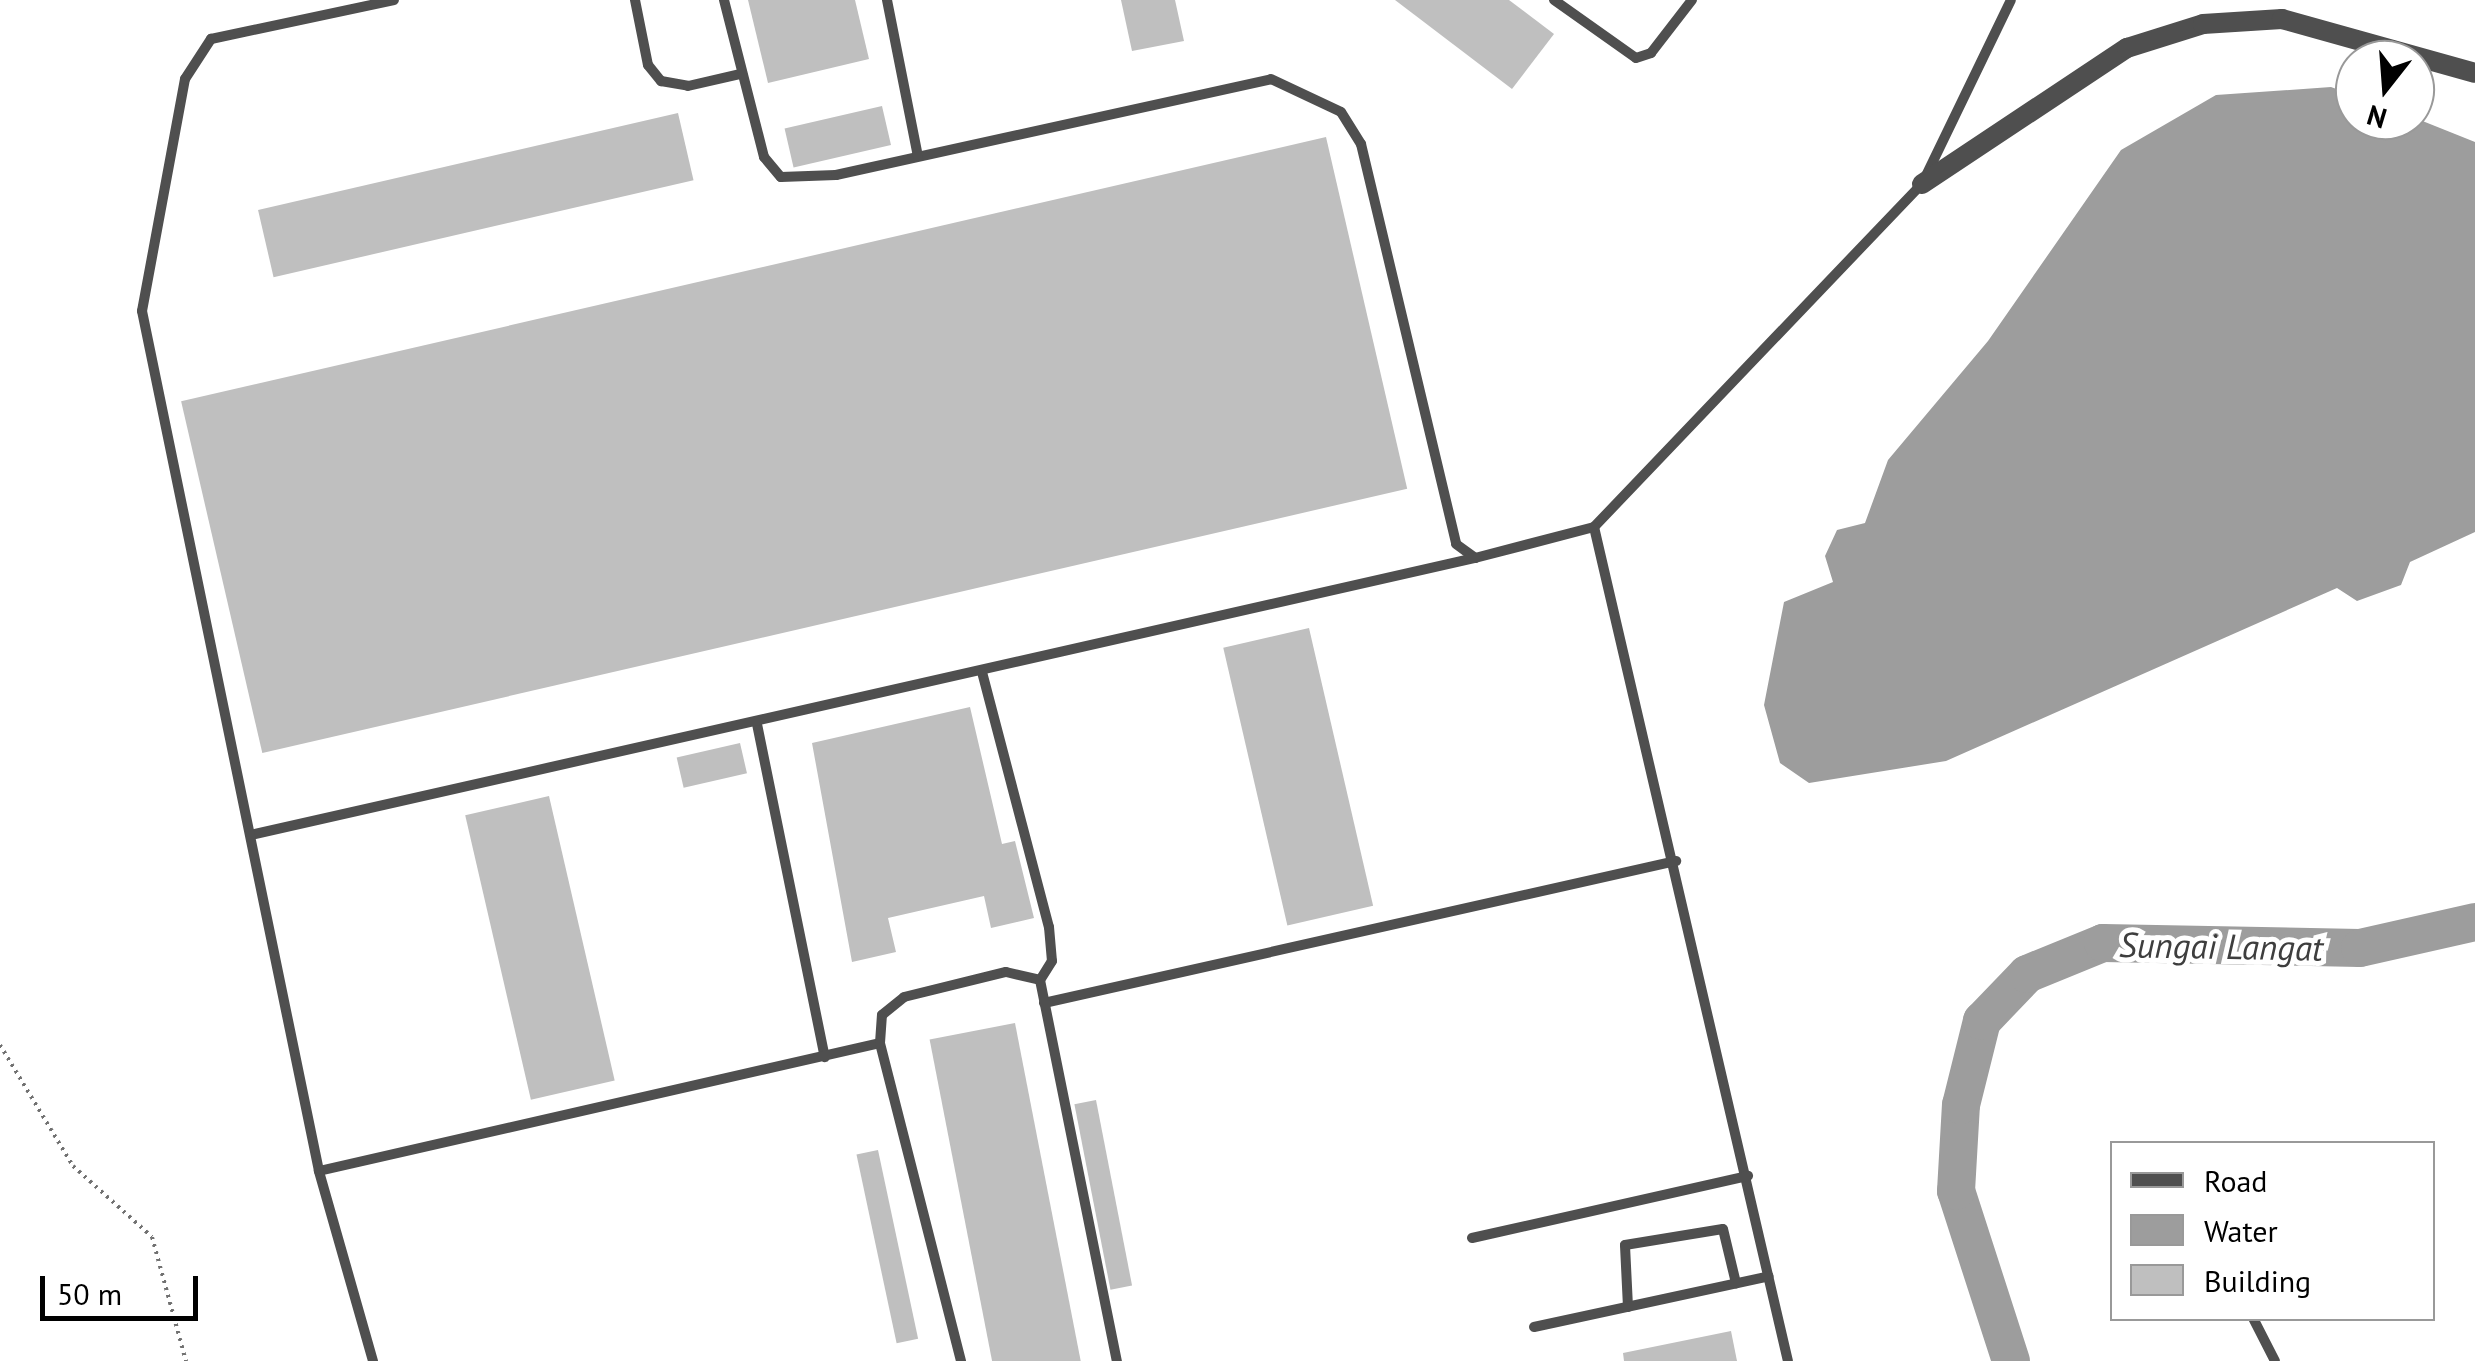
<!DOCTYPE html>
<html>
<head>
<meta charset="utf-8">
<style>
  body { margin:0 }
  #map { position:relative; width:2475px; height:1361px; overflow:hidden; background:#fff; font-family:"PT Sans",sans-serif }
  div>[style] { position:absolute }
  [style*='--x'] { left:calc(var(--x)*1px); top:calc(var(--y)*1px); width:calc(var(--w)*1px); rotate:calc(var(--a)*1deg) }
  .water>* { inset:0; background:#9d9d9d }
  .river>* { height:38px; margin:-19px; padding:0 19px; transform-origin:19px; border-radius:19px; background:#9d9d9d }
  .building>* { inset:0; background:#bfbfbf; transform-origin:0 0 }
  .path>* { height:4px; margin-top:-2px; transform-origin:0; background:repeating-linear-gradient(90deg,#717171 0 2.5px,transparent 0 7.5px) }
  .service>* { height:10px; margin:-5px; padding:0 5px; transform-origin:5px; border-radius:5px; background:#4f4f4f }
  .minor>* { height:20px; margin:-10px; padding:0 10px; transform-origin:10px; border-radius:10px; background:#4f4f4f }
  span { translate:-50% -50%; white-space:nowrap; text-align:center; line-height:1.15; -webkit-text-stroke:10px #fff; paint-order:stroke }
  .water-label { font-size:35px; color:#3e3e3e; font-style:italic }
  .legend { position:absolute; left:2110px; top:1141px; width:325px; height:180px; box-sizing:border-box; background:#fff; border:2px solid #999; margin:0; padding:12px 18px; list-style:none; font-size:30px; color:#000 }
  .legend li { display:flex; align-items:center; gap:20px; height:50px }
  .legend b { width:50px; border:2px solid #999 }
  .north { position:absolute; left:2335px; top:40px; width:100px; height:100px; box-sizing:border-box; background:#fff; border:2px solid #999; border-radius:50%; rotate:197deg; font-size:28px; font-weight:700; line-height:40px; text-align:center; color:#000 }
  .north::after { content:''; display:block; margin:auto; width:35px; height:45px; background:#000; clip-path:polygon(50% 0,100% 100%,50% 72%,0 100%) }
  .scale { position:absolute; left:40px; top:1276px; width:158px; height:45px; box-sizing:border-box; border:5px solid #000; border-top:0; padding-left:12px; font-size:30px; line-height:35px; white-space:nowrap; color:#000; -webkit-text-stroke:8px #fff; paint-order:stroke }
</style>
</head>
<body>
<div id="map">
  <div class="water">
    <div style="clip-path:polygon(2331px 87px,2355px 96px,2355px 120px,2415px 118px,2475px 142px,2475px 532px,2410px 562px,2401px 585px,2357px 601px,2337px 588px,1946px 761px,1809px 783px,1780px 763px,1764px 705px,1784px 602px,1833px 582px,1825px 556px,1837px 530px,1865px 523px,1888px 460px,1988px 341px,2121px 150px,2216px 95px)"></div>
  </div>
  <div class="river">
    <div style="--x:2011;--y:1361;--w:179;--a:-107.9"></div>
    <div style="--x:1956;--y:1191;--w:86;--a:-86.7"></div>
    <div style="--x:1961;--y:1105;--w:87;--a:-76"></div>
    <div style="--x:1982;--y:1021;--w:65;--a:-46.2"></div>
    <div style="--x:2027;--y:974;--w:82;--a:-22.2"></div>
    <div style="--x:2103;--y:943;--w:257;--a:1.1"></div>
    <div style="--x:2360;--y:948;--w:118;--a:-12.7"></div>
  </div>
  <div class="building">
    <div style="clip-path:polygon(748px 0,855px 0,869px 59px,768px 83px)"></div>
    <div style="clip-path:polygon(1121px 0,1175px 0,1184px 41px,1132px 51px)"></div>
    <div style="clip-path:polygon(1395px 0,1509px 0,1554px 34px,1512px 89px)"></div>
    <div style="left:882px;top:106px;width:40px;height:100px;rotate:77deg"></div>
    <div style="left:678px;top:113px;width:69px;height:431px;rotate:77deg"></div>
    <div style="left:1326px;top:137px;width:361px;height:1175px;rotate:77deg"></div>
    <div style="left:1309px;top:628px;width:285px;height:88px;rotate:77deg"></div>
    <div style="clip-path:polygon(970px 707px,1002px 844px,1015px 841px,1034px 918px,991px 928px,984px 896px,888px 918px,896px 952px,852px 962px,812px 743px)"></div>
    <div style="left:740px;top:743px;width:31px;height:65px;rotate:77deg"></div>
    <div style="left:549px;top:796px;width:292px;height:86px;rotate:77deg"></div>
    <div style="left:1015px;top:1023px;width:345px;height:87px;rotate:79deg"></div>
    <div style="left:1096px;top:1100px;width:189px;height:22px;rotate:79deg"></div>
    <div style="left:878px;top:1150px;width:193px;height:22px;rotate:78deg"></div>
    <div style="clip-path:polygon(1731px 1331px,1737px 1361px,1624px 1361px,1623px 1353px)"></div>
  </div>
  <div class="path">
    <div style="--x:0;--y:1045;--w:141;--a:58.9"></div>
    <div style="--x:73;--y:1166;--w:106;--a:41.9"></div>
    <div style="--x:152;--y:1237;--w:129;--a:74.7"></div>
  </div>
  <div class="service">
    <div style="--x:635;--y:0;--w:66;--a:78.7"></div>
    <div style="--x:648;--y:65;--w:21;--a:51"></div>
    <div style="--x:661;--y:81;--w:27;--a:10"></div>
    <div style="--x:688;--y:86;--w:53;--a:-13"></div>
    <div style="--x:724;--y:0;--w:162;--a:75.7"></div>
    <div style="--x:764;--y:157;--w:26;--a:50"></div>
    <div style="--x:781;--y:177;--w:55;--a:-2.1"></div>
    <div style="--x:836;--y:175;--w:445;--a:-12.4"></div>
    <div style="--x:1271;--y:79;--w:77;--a:25.2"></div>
    <div style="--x:1341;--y:112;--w:38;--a:58"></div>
    <div style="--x:1361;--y:144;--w:411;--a:76.6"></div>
    <div style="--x:1456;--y:544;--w:24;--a:36"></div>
    <div style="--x:1475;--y:558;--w:123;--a:-14.6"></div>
    <div style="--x:1594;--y:527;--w:475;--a:-46.3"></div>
    <div style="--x:1922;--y:184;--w:204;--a:-64.2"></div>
    <div style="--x:887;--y:0;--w:159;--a:78.8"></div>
    <div style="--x:1554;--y:0;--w:100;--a:35.3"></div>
    <div style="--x:1636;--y:58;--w:16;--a:-18"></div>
    <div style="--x:1651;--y:53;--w:67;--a:-52.3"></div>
    <div style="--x:1594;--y:527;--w:856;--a:76.91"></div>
    <div style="--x:982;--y:672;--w:264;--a:75.3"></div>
    <div style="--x:1049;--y:927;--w:34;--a:85"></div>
    <div style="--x:1052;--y:961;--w:22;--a:122"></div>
    <div style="--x:757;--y:724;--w:340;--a:78.5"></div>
    <div style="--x:255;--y:834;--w:1251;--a:-12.75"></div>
    <div style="--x:1044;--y:1003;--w:648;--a:-12.66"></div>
    <div style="--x:319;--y:1171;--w:575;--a:-12.85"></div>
    <div style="--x:1472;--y:1238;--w:283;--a:-12.7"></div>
    <div style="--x:1628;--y:1307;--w:62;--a:-92.8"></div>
    <div style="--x:1625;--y:1245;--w:99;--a:-9.3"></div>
    <div style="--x:1723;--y:1229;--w:56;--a:76.5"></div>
    <div style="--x:2253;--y:1318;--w:48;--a:62.9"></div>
    <div style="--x:1534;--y:1327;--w:240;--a:-12.2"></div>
    <div style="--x:373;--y:1361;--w:198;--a:-105.9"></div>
    <div style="--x:319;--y:1171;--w:878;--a:-101.63"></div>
    <div style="--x:142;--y:311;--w:236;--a:-79.5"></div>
    <div style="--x:185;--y:79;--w:48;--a:-57"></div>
    <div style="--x:211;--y:39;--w:187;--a:-12"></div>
    <div style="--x:961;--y:1361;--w:328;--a:-104.3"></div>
    <div style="--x:880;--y:1043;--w:28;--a:-86"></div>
    <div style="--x:882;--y:1015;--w:28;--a:-39"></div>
    <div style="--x:904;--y:997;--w:105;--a:-13.8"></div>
    <div style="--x:1006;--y:972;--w:35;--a:13"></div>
    <div style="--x:1040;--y:980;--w:389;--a:78.6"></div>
  </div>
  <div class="minor">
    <div style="--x:1922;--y:184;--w:246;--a:-33.6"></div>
    <div style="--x:2127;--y:48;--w:80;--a:-17.5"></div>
    <div style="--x:2203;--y:24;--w:79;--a:-3.6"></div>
    <div style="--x:2282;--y:19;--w:200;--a:15.6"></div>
  </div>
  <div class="water-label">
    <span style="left:2221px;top:946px;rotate:1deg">Sungai Langat</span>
  </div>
  <ul class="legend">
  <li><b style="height:12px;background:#4f4f4f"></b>Road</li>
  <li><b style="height:28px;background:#9d9d9d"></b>Water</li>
  <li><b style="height:28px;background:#bfbfbf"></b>Building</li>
  </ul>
  <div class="north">N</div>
  <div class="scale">50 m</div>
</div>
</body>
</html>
